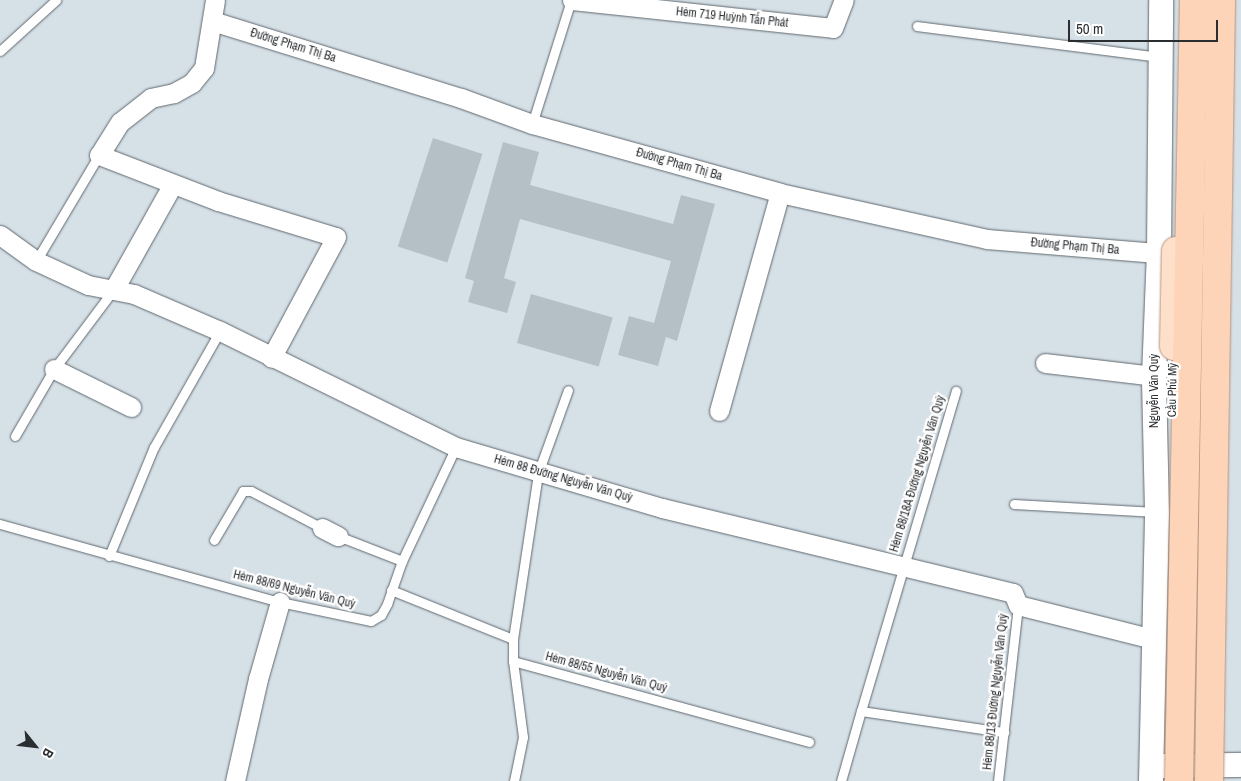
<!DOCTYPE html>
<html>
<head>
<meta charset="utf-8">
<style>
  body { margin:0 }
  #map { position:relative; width:1241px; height:781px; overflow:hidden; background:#d6e0e7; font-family:"Archivo Narrow",sans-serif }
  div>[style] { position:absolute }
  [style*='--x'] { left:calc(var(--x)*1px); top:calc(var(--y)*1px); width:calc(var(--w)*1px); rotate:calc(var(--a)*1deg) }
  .building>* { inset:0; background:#b5bfc6; transform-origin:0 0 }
  .roads { filter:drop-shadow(0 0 1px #5f686e) drop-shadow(0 0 1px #5f686e) }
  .service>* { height:9px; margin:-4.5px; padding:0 4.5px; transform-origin:4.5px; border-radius:4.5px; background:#fff }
  .minor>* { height:19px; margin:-9.5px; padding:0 9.5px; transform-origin:9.5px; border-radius:9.5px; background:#fff }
  .tertiary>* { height:24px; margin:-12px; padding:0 12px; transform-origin:12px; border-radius:12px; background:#fff }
  .bridges { filter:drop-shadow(0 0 1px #b4937e) drop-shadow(0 0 1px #b4937e) }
  .primary-bridge>* { height:28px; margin:-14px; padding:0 14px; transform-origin:14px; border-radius:14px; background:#fedfca }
  .trunk-bridge>* { height:28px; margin:-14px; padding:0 14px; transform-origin:14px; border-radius:14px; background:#fed4b8 }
  span { translate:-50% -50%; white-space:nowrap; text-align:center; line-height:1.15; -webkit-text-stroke:4.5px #fff; paint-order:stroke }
  .street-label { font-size:12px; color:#2b2e31 }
  .north { position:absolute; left:10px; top:721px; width:50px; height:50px; -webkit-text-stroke:4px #fff; paint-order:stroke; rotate:119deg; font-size:14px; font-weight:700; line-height:20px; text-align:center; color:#2b2e31 }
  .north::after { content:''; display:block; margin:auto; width:18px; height:22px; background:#2b2e31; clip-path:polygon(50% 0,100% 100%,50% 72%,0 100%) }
  .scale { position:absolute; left:1068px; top:20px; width:150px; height:22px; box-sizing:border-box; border:2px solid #2b2e31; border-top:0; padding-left:6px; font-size:15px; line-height:18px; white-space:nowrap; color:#2b2e31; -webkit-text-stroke:4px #fff; paint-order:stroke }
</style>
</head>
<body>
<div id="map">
  <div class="building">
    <div style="left:433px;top:138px;width:52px;height:114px;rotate:18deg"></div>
    <div style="clip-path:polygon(503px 142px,539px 152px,530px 185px,673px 224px,681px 195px,715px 204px,677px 341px,666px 337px,658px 366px,618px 355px,629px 316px,654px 323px,671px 261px,520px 219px,504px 278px,516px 282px,507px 313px,468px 302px,474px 281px,465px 278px)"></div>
    <div style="left:531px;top:294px;width:85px;height:51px;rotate:16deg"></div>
  </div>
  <div class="roads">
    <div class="service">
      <div style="--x:917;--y:26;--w:244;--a:7.3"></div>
      <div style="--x:0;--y:51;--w:76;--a:-42.3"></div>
      <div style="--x:532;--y:124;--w:130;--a:-72.5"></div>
      <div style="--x:36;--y:261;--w:123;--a:-59.3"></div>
      <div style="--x:15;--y:436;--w:78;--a:-59.8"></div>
      <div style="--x:54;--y:369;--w:100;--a:-53.1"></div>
      <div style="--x:1014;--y:504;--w:142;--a:3.2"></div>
      <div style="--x:0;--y:524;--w:291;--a:15.6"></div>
      <div style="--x:280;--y:602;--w:93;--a:11.8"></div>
      <div style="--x:371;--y:621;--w:12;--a:-31"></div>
      <div style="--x:381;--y:615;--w:13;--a:-61"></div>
      <div style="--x:387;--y:604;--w:46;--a:-70.8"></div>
      <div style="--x:402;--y:561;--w:126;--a:-64.7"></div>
      <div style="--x:338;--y:536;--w:69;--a:21.3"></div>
      <div style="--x:214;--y:540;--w:57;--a:-59.4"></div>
      <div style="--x:243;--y:491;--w:8;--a:0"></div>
      <div style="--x:251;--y:491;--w:80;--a:27.5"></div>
      <div style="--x:109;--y:556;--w:118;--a:-67.6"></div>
      <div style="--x:154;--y:447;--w:133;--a:-60.4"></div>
      <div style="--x:391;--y:590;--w:131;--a:21.9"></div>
      <div style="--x:513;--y:661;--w:22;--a:-90"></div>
      <div style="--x:513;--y:639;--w:168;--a:-81.4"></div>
      <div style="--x:538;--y:473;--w:88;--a:-70.1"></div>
      <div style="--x:861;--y:711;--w:334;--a:-73.5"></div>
      <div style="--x:514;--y:781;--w:45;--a:-78.4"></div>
      <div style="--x:523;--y:737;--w:77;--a:-97.5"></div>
      <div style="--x:513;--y:661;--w:307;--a:15.3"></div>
      <div style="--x:841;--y:781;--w:73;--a:-74.1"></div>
      <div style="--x:861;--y:711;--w:145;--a:8.4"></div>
      <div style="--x:998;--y:781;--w:177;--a:-83.5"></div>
    </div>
    <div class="minor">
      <div style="--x:215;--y:0;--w:69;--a:99.2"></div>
      <div style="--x:204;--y:68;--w:19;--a:129"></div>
      <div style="--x:192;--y:83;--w:21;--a:151"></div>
      <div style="--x:174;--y:93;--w:24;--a:168"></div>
      <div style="--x:151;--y:98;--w:39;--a:142"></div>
      <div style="--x:120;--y:122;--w:39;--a:122"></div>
      <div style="--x:99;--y:155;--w:128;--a:21.1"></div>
      <div style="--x:218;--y:201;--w:123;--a:17"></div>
      <div style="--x:336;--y:237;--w:137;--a:118.2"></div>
      <div style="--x:572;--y:0;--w:262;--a:6.1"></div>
      <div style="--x:833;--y:28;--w:30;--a:-69"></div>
      <div style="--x:212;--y:21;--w:261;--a:17.2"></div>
      <div style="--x:461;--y:98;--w:76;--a:20.1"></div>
      <div style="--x:532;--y:124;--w:257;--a:15.5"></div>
      <div style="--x:780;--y:193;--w:212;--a:12.5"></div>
      <div style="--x:987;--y:239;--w:173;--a:4.7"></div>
      <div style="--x:0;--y:235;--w:44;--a:35.8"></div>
      <div style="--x:36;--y:261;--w:57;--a:24.8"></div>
      <div style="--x:88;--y:285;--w:47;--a:11.1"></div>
      <div style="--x:134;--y:294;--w:94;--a:23.3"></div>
      <div style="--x:220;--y:331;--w:263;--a:26.2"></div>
      <div style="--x:456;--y:447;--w:215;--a:16.5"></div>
      <div style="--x:662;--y:508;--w:361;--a:13.6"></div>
      <div style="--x:1013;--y:593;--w:13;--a:67"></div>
      <div style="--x:1018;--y:605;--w:139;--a:14.1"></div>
      <div style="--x:114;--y:289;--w:120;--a:-60.7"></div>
      <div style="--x:1045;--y:363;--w:110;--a:6.8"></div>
      <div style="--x:54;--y:369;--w:86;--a:26.3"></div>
      <div style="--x:719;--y:411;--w:226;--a:-74.4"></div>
      <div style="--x:322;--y:528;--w:18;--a:27"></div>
      <div style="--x:235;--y:781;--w:105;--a:-77.3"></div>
      <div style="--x:258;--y:679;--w:80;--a:-74.1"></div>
    </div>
    <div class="tertiary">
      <div style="--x:1160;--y:766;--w:81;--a:-0.7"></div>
      <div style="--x:1151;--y:781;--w:269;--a:-88.7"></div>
      <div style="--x:1157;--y:512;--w:136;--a:-91.3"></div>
      <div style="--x:1154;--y:376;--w:123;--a:-87.7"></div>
      <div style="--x:1159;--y:253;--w:253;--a:-89.5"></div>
    </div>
  </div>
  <div class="bridges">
    <div class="primary-bridge">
      <div style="--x:1174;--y:346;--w:95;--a:-88.8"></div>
    </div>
    <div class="trunk-bridge">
      <div style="--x:1179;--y:781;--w:781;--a:-88.9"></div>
      <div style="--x:1209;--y:781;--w:781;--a:-89.12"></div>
    </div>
  </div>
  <div class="street-label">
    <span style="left:732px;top:18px;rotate:6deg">Hẻm 719 Huỳnh Tấn Phát</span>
    <span style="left:293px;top:46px;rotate:17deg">Đường Phạm Thị Ba</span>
    <span style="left:679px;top:165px;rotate:16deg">Đường Phạm Thị Ba</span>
    <span style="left:1075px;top:247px;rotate:5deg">Đường Phạm Thị Ba</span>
    <span style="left:1173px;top:390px;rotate:-89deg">Cầu Phú Mỹ</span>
    <span style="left:1155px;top:391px;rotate:-90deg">Nguyễn Văn Quỳ</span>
    <span style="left:918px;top:474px;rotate:-73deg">Hẻm 88/18A Đường Nguyễn Văn Quỳ</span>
    <span style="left:563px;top:479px;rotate:16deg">Hẻm 88 Đường Nguyễn Văn Quỳ</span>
    <span style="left:294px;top:590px;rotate:14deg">Hẻm 88/69 Nguyễn Văn Quỳ</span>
    <span style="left:606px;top:673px;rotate:15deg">Hẻm 88/55 Nguyễn Văn Quý</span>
    <span style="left:996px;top:692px;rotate:-84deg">Hẻm 88/13 Đường Nguyễn Văn Quỳ</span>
  </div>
  <div class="north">B</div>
  <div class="scale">50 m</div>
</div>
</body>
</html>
